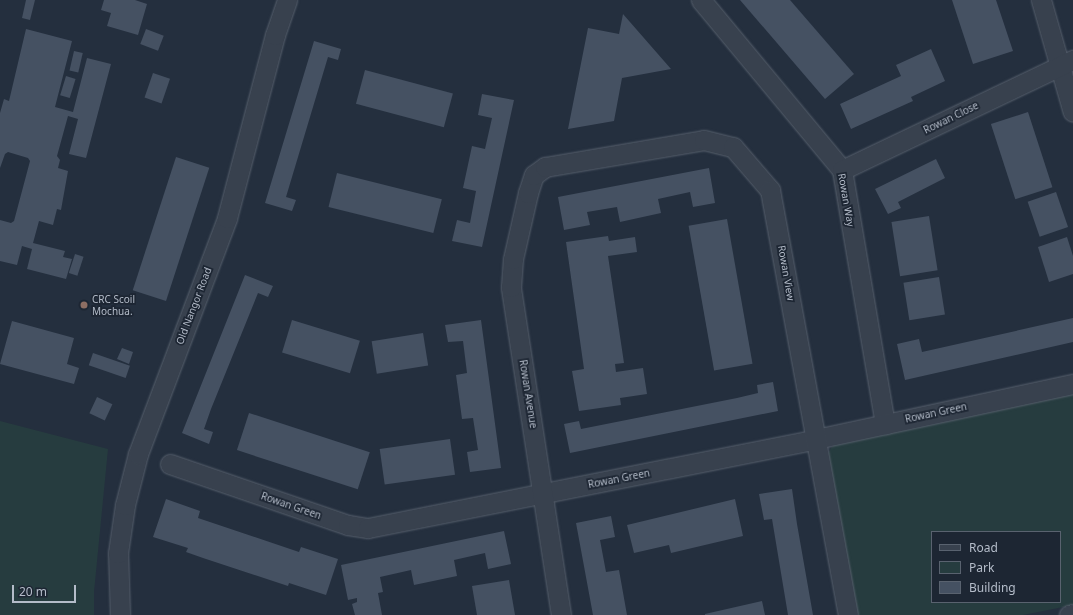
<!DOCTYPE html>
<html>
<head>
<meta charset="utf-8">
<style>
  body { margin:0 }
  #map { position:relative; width:1073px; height:615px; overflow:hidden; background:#242f3e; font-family:"Noto Sans",sans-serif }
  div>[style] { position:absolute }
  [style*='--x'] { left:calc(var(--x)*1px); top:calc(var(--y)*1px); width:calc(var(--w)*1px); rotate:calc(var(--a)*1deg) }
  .green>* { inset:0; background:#263c3f }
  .building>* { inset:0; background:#455162; transform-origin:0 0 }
  .roads { filter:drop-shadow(0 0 1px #565f6c) drop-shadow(0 0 1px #565f6c) }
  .minor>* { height:19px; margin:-9.5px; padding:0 9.5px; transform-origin:9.5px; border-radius:9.5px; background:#38414e }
  .dots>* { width:11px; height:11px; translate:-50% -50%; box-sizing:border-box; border:2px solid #1d2633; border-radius:50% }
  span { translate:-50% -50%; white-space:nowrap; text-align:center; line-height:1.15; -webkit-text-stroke:3.5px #1d2633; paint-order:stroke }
  .street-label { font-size:10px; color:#b4bcc9 }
  .poi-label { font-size:10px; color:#b4bcc9 }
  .left { translate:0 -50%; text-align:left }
  .legend { position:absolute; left:931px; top:531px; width:130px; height:72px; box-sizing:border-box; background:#1d2633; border:1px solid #59626f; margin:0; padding:5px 7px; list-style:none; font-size:12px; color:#b4bcc9 }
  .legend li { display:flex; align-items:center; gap:8px; height:20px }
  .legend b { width:20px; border:1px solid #59626f }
  .scale { position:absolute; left:12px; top:585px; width:64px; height:18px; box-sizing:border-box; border:2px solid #b4bcc9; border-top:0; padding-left:5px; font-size:12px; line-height:14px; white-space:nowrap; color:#b4bcc9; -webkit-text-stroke:3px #1d2633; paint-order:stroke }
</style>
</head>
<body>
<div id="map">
  <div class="green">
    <div style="clip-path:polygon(evenodd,1073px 394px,1073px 605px,1023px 615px,855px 615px,828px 454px,831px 448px,835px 444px,1073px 394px,932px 532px,1060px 532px,1060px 602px,932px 602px,932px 532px)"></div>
    <div style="clip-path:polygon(0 421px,108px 449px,94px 592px,94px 615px,0 615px)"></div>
  </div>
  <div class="building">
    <div style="clip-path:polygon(26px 0,35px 0,30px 20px,22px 18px)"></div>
    <div style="clip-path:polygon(104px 0,135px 0,147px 4px,138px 35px,107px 26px,111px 13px,101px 10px)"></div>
    <div style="clip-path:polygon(740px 0,790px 0,854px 74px,825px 99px)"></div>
    <div style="clip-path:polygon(952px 0,996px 0,1013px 51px,973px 64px)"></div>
    <div style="clip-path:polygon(623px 14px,671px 69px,622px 78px,614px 121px,568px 129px,588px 28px,619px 34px)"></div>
    <div style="clip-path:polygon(26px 29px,72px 41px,55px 107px,73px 112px,87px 58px,111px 64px,86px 158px,69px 154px,78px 119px,68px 116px,57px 156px,60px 160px,58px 168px,68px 171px,61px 210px,57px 209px,53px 225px,39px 221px,33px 243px,65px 251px,63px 257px,72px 259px,66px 279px,27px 269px,32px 249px,22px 246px,17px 265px,0 261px,0 220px,11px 223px,14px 221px,30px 161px,28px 158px,8px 152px,5px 154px,0 168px,0 113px,4px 99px,9px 101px)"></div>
    <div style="left:146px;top:29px;width:19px;height:16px;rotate:21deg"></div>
    <div style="clip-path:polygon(314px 41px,341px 49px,338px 60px,328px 57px,286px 197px,296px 200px,292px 211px,265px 203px)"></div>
    <div style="clip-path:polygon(931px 49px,945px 81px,911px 97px,913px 101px,851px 129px,840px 104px,901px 76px,896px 65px)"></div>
    <div style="left:74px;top:51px;width:9px;height:20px;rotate:13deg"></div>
    <div style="left:365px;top:70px;width:91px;height:35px;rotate:15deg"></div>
    <div style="left:153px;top:73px;width:18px;height:26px;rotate:19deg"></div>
    <div style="left:66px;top:76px;width:10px;height:20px;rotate:17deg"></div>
    <div style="clip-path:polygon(482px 94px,514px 100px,482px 247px,452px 241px,457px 220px,470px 223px,476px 191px,463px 188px,472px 146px,485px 149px,492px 118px,478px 115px)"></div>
    <div style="left:1028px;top:112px;width:79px;height:39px;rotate:72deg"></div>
    <div style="left:176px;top:157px;width:35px;height:140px;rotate:18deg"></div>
    <div style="clip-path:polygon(936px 159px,945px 178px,898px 202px,901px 208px,888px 214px,875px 189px)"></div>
    <div style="clip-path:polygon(709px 168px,715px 203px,693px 207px,690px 192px,658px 199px,661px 213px,620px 222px,617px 207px,587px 212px,590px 225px,564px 230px,558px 197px)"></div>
    <div style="left:337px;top:173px;width:108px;height:35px;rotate:14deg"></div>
    <div style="left:1056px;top:192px;width:37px;height:30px;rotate:71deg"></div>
    <div style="left:929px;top:216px;width:55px;height:38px;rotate:81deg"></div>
    <div style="left:727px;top:219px;width:147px;height:39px;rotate:80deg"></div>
    <div style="clip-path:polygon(608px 236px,609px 241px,635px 237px,637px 252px,608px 256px,624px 363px,615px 364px,616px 372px,643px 368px,647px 394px,620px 398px,621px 405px,579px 411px,572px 371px,584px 369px,566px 242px)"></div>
    <div style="clip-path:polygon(1067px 237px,1073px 256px,1073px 274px,1049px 282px,1038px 247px)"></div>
    <div style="left:75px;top:254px;width:9px;height:20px;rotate:18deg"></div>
    <div style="clip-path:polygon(245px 275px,273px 286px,268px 297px,258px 293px,211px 409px,204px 429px,213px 432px,209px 444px,182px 433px)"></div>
    <div style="left:939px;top:277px;width:38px;height:36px;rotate:81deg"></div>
    <div style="clip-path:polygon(1073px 318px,1073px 342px,905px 380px,897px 344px,919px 339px,922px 352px)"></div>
    <div style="left:292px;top:320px;width:71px;height:34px;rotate:17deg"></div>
    <div style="clip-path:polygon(481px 320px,501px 468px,470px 472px,467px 452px,478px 450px,473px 418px,462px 419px,456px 375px,467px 373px,463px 341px,448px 342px,445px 325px)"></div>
    <div style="clip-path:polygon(12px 321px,74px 338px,67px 364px,79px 368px,74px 384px,0 364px)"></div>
    <div style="left:423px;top:333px;width:33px;height:52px;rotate:81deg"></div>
    <div style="clip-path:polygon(122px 348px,133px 352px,129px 364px,117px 359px)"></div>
    <div style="left:93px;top:353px;width:39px;height:13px;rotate:19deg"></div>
    <div style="clip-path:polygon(773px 382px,778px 411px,570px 453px,564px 424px,579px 421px,581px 429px,737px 398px,758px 393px,757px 385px)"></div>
    <div style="left:97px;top:397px;width:17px;height:18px;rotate:25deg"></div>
    <div style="left:249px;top:413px;width:127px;height:39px;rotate:18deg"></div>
    <div style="left:450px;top:439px;width:36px;height:71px;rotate:82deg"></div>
    <div style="clip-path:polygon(792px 489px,797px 524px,813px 615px,788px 615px,772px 519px,764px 520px,759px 494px)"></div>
    <div style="clip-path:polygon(166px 499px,200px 511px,198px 518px,299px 552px,301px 547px,338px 559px,326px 595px,289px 583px,288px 586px,203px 558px,186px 552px,188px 548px,153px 537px)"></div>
    <div style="clip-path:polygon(735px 499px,743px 536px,671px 553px,669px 545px,634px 553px,627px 525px)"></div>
    <div style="clip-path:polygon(611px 516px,615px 537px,600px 540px,606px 572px,619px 570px,627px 615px,593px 615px,576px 523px)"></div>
    <div style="clip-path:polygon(504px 531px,511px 564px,488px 569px,485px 553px,454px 560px,457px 576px,414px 585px,411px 570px,380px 577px,383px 592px,378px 593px,382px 615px,355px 615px,352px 604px,357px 602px,357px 598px,348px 600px,341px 565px)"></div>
    <div style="clip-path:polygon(509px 580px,515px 615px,477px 615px,472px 586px)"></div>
    <div style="clip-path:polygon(762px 601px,765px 615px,705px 615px,705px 614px)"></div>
  </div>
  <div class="roads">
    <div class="minor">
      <div style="--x:701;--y:0;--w:221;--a:50.3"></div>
      <div style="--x:842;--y:170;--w:258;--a:80.4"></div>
      <div style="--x:1041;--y:0;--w:116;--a:74.1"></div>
      <div style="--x:842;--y:170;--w:256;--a:-25.5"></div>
      <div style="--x:170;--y:464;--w:188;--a:18.9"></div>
      <div style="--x:348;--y:525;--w:20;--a:9"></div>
      <div style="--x:368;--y:528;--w:457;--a:-11.2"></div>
      <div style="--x:816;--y:439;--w:263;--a:-12.1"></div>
      <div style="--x:120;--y:615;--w:62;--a:-91.8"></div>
      <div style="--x:118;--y:553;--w:49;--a:-81.7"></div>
      <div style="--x:125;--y:505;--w:53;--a:-75.7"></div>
      <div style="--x:138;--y:454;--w:252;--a:-69.3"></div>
      <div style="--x:227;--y:218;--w:189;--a:-75.3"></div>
      <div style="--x:275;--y:35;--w:37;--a:-71"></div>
      <div style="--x:561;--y:615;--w:332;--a:-98.7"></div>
      <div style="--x:511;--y:287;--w:28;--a:-86"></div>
      <div style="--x:513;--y:259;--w:68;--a:-77.2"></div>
      <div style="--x:528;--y:193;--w:19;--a:-72"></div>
      <div style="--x:534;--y:175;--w:14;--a:-36"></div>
      <div style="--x:545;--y:167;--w:161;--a:-9.6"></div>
      <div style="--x:704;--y:140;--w:30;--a:14"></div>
      <div style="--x:733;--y:147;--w:57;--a:49.3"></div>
      <div style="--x:770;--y:190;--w:432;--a:79.6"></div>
      <div style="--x:1069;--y:615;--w:4;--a:-14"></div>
    </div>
  </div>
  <div class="dots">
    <div style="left:84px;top:305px;background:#8d6e63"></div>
  </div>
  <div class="street-label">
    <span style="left:951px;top:118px;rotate:-26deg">Rowan Close</span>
    <span style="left:846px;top:200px;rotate:80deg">Rowan Way</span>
    <span style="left:786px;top:273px;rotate:80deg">Rowan View</span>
    <span style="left:194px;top:306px;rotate:-69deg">Old Nangor Road</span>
    <span style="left:528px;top:394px;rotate:81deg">Rowan Avenue</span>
    <span style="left:936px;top:413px;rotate:-12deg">Rowan Green</span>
    <span style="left:619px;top:479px;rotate:-11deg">Rowan Green</span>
    <span style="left:291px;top:506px;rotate:19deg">Rowan Green</span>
  </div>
  <div class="poi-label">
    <span class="left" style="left:92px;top:305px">CRC Scoil<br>Mochua.</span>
  </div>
  <ul class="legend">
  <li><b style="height:5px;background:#38414e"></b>Road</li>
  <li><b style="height:11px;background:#263c3f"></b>Park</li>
  <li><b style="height:11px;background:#455162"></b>Building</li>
  </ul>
  <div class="scale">20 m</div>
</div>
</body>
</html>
